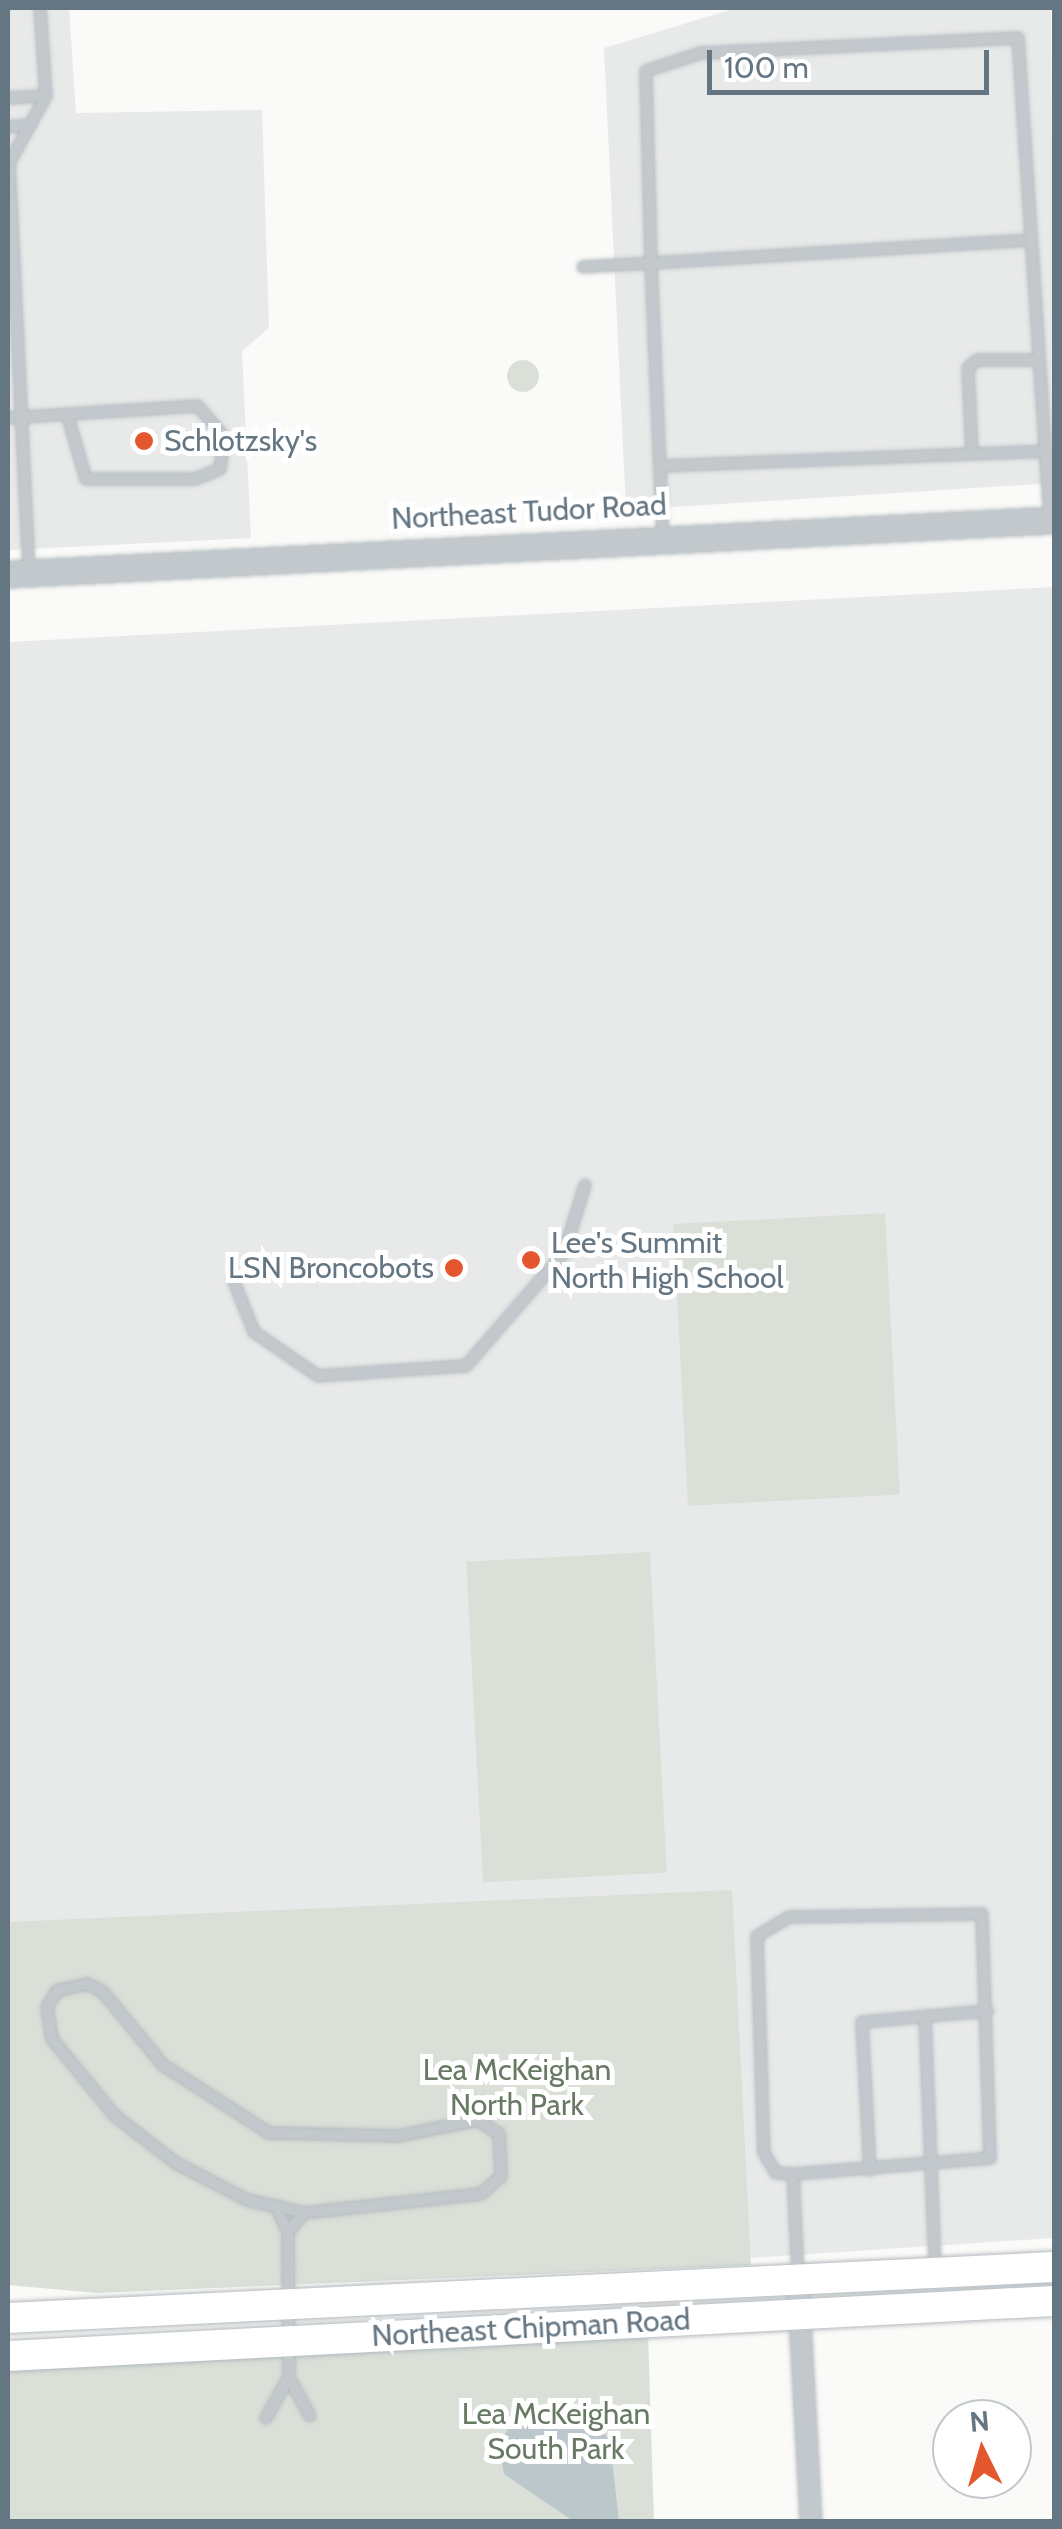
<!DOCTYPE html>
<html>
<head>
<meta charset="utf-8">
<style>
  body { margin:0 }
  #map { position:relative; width:1062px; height:2529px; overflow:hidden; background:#fafaf8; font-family:Cabin,sans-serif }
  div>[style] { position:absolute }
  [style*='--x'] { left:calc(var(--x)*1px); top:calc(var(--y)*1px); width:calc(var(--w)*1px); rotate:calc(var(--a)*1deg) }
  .built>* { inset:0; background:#e8e9e9 }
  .green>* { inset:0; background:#dadfd7; transform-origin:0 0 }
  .round { border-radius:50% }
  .water>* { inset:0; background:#bbc7cb }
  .roads { filter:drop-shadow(0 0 2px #b3babf) drop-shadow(0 0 2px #b3babf) }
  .service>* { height:10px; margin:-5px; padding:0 5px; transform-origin:5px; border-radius:5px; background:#c3c8cc }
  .minor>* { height:20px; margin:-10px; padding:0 10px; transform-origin:10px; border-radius:10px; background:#c3c8cc }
  .tertiary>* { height:25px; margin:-12.5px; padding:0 12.5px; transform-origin:12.5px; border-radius:12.5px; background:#c3c8cc }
  .secondary>* { height:30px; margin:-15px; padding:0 15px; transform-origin:15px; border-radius:15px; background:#fff }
  .dots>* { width:28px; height:28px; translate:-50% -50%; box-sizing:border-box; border:5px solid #fff; border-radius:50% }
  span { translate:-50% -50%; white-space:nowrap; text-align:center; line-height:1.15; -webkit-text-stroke:10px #fff; paint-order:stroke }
  .poi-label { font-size:30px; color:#657683 }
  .left { translate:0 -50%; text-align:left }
  .right { translate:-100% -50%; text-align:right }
  .street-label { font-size:30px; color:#657683 }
  .park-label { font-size:30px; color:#687a64 }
  .frame { position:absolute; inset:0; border:10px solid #657683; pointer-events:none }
  .north { position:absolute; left:932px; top:2399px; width:100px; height:100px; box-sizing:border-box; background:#fff; border:2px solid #c1c8cd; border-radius:50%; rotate:355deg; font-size:28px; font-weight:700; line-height:40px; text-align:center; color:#657683 }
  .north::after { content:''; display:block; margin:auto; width:35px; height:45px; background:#e4572e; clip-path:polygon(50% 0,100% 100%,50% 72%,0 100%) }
  .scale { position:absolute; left:707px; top:50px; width:282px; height:45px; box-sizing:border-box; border:5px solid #657683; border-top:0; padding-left:12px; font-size:30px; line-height:35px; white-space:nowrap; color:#657683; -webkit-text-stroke:8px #fff; paint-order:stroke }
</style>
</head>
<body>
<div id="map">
  <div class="built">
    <div style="clip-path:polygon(8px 8px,69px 8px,76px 113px,262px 110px,269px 328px,242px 351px,251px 538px,8px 550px)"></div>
    <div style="clip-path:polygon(1051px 8px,1054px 483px,626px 510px,604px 48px,730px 10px)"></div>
    <div style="clip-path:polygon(1054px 587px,1054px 2238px,749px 2258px,8px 1922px,8px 642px)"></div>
  </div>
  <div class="green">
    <div class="round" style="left:507px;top:360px;width:32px;height:32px"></div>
    <div style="left:885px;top:1213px;width:282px;height:212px;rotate:87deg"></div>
    <div style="left:650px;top:1552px;width:321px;height:184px;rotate:87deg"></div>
    <div style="clip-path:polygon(732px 1890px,751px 2265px,97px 2293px,8px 2285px,8px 1922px)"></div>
    <div style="clip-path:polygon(648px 2335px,654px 2521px,8px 2522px,8px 2368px)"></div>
  </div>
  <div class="water">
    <div style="clip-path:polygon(558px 2403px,594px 2416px,610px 2442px,619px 2521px,573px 2521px,504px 2474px,499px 2446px,510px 2425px)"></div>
  </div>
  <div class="roads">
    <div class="service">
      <div style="--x:8;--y:98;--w:38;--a:-3"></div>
      <div style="--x:8;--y:127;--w:22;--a:-5"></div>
      <div style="--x:1031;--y:240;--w:381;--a:176.5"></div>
      <div style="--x:651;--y:263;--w:192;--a:-91.5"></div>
      <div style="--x:646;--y:71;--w:58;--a:-18.1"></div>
      <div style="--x:701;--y:53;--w:317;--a:-2.7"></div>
      <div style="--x:1018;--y:38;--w:482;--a:86.2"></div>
      <div style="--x:583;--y:267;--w:68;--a:-3.4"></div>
      <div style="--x:651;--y:263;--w:274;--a:87.5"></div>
      <div style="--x:8;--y:418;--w:190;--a:-3.6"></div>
      <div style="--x:198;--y:406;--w:40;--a:50"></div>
      <div style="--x:224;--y:437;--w:32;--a:97"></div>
      <div style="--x:220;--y:469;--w:27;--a:158"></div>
      <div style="--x:195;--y:479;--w:109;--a:180"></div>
      <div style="--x:86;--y:479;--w:68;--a:-106.3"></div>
      <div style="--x:972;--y:454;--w:86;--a:-92.7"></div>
      <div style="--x:968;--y:368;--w:12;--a:-42"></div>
      <div style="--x:977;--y:360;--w:62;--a:0"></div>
      <div style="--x:660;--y:466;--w:385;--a:-2.2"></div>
      <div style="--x:29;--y:571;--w:408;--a:-92.8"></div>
      <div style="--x:9;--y:163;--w:77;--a:-61.1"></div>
      <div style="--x:46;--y:96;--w:88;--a:-93.9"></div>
      <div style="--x:233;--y:1279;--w:57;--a:68.4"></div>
      <div style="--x:254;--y:1332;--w:78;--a:34.5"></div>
      <div style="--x:318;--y:1376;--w:148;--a:-3.9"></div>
      <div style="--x:466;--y:1366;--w:150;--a:-49.1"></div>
      <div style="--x:564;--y:1253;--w:71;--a:-72.8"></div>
      <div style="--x:925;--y:2016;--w:251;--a:87.7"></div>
      <div style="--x:870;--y:2170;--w:148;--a:-93.1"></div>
      <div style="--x:862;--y:2022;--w:126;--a:-5"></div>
      <div style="--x:793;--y:2174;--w:198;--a:-4.6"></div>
      <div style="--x:990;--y:2158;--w:244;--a:-91.9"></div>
      <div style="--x:982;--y:1914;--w:193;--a:179.1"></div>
      <div style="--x:789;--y:1917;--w:37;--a:149"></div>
      <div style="--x:757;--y:1936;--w:217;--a:88.2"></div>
      <div style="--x:764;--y:2153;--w:23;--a:59"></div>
      <div style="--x:776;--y:2173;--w:17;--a:3"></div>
      <div style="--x:793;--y:2174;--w:101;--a:87.2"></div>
      <div style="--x:288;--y:2232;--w:25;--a:-50"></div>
      <div style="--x:304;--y:2213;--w:178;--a:-6.1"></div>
      <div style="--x:481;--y:2194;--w:27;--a:-42"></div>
      <div style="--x:501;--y:2176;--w:42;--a:-92.7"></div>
      <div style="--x:499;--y:2134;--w:25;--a:-146"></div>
      <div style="--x:478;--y:2120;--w:82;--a:168.7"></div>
      <div style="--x:398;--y:2136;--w:129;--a:-178.7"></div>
      <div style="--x:269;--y:2133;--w:126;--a:-147.3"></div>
      <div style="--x:163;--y:2065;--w:94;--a:-129.4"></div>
      <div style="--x:103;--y:1992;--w:18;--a:-153"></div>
      <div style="--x:87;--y:1984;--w:31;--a:167"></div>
      <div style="--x:57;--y:1991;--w:19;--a:122"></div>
      <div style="--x:47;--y:2007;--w:32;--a:81"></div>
      <div style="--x:52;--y:2039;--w:99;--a:50.7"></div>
      <div style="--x:115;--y:2116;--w:77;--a:37.6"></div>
      <div style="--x:176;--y:2163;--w:80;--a:27.5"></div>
      <div style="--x:247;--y:2200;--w:58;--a:12.8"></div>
      <div style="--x:289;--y:2378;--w:43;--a:61.1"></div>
      <div style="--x:266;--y:2418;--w:47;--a:-60.7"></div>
      <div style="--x:289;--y:2377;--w:145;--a:-90.4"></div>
      <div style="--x:288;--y:2232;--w:29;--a:-115"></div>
    </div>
    <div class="minor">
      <div style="--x:798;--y:2281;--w:241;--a:86.9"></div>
    </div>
    <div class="tertiary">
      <div style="--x:8;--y:574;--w:1047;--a:-2.96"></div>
    </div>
    <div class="secondary">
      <div style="--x:8;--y:2318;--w:1047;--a:-2.79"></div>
      <div style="--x:8;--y:2356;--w:1047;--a:-3.01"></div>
    </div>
  </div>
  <div class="dots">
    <div style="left:144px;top:441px;background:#e4572e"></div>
    <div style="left:531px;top:1260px;background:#e4572e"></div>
    <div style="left:454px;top:1268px;background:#e4572e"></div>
  </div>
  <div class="poi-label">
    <span class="left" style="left:164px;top:441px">Schlotzsky's</span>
    <span class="left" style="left:551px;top:1260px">Lee's Summit<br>North High School</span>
    <span class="right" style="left:434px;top:1268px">LSN Broncobots</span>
  </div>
  <div class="street-label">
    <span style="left:529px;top:512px;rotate:-3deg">Northeast Tudor Road</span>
    <span style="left:531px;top:2328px;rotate:-3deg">Northeast Chipman Road</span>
  </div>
  <div class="park-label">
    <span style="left:517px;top:2087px">Lea McKeighan<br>North Park</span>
    <span style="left:556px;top:2431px">Lea McKeighan<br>South Park</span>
  </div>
  <div class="frame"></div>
  <div class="north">N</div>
  <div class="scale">100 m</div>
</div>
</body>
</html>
